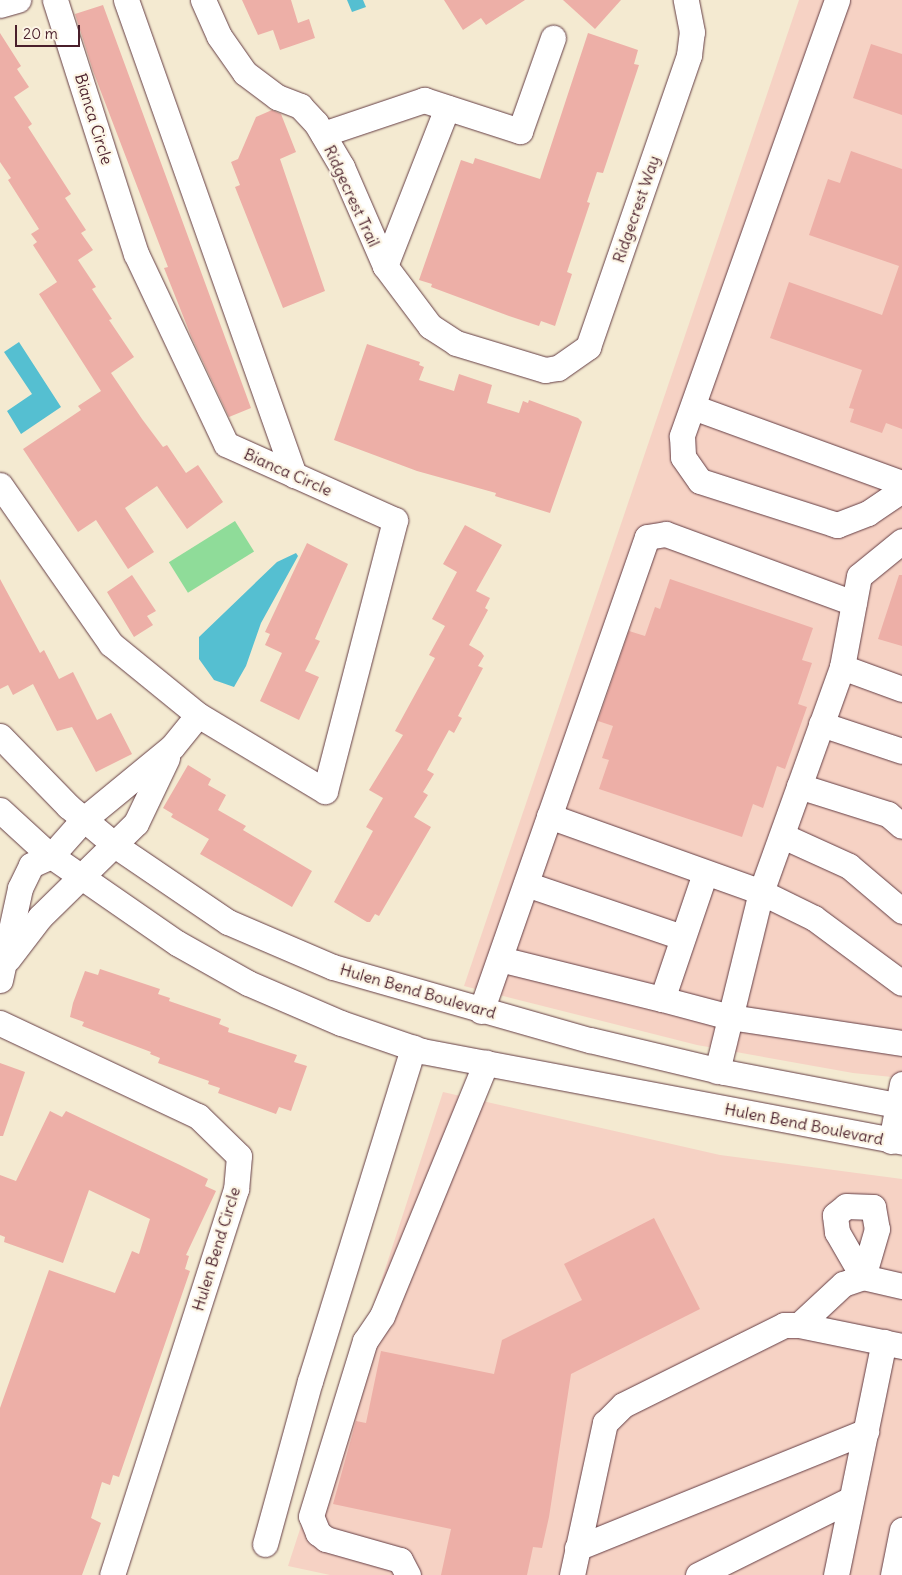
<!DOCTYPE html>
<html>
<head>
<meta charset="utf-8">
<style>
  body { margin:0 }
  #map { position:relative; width:902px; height:1575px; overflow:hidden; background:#f4ead1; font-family:Delius,sans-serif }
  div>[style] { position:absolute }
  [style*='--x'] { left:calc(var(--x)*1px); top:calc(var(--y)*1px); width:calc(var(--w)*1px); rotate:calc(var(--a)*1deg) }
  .built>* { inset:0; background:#f6d2c4 }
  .green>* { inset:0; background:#8fdc99; transform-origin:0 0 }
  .water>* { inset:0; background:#55bfd1 }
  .building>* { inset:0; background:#edafa7 }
  .roads { filter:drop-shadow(0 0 1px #643d44) drop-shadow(0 0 1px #643d44) }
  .minor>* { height:25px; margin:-12.5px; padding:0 12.5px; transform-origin:12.5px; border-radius:12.5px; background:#fff }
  span { translate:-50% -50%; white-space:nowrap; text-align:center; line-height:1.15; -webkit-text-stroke:4.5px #fcf5e5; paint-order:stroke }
  .street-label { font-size:16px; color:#4a1f2b }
  .scale { position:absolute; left:15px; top:25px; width:65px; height:22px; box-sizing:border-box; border:2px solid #4a1f2b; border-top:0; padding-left:6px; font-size:15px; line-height:18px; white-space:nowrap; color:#4a1f2b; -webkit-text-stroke:4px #fcf5e5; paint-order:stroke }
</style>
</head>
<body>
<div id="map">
  <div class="built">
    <div style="clip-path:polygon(799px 0,902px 0,902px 1078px,853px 1073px,697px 1045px,464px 986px)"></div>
    <div style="clip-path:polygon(443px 1092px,720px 1155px,902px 1179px,902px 1575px,330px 1575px,288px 1566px)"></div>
  </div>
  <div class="green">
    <div style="left:235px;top:521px;width:36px;height:78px;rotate:58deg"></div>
  </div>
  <div class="water">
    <div style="clip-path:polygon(347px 0,363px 0,366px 7px,352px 12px)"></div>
    <div style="clip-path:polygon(19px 342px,61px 407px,21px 434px,7px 411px,32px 394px,4px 352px)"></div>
    <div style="clip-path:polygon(296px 553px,298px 556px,261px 623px,246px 666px,234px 687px,214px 680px,199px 659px,199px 637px,277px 562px)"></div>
  </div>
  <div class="building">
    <div style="clip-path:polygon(242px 0,291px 0,298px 23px,309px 19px,315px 38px,280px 50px,273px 30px,258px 35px)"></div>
    <div style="clip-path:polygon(444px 0,525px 0,486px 25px,481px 18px,463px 30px)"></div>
    <div style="clip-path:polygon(563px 0,621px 0,595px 29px)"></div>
    <div style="clip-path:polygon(103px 5px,251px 408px,229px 417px,191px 336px,164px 268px,168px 267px,93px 71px,75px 14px)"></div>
    <div style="clip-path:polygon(0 33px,21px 66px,17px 69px,29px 87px,14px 97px,32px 124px,28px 127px,71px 194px,65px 198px,86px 230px,81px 233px,93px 250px,78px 260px,96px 287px,92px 289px,112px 319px,109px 320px,134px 357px,111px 373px,142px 419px,163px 447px,167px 445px,186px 473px,198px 465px,223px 502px,187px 529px,157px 486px,125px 508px,154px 552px,128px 569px,96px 520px,78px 532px,23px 449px,81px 410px,78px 406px,101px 391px,39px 294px,57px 282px,33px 245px,37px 242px,31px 234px,39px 229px,8px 180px,11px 178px,0 162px)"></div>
    <div style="clip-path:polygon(588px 33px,638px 50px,634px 64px,639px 65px,603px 173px,597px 172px,587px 202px,590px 203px,567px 272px,572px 274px,555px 326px,541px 321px,539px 326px,509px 316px,431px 287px,432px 284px,419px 280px,461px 160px,473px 164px,475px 158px,540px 179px)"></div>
    <div style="clip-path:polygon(871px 44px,902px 54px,902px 115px,853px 98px)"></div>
    <div style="clip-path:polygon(272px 110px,281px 114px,296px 152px,280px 159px,325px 291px,283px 308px,235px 187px,240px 185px,231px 162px,238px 159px,256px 117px)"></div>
    <div style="clip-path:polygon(851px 151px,902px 169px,902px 429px,886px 423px,882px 433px,850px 422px,854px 409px,849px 408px,862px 370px,770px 338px,789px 282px,882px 315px,899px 266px,809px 235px,828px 179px,840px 183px)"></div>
    <div style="clip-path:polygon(367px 344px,420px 362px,419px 365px,424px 367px,419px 380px,454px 391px,459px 374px,492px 385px,487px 403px,519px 413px,523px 401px,528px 403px,529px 400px,578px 418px,582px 422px,550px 513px,495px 496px,496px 493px,417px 471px,334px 440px)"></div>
    <div style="clip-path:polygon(465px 525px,502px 545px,476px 591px,490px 598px,485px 608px,488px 610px,469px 645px,481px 652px,484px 656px,478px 666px,483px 668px,458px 716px,462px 718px,454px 733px,449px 730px,427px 770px,434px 774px,423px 792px,428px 795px,414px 817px,431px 827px,379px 916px,375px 914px,370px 922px,367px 922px,334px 902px,373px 831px,366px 827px,383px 798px,369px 790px,403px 735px,395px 731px,435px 658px,429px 655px,445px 626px,432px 619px,457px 572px,443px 564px)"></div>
    <div style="clip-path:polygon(307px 543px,348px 564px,315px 639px,320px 641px,305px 671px,319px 677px,299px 720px,260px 701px,282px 653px,265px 645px,270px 634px,265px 632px)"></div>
    <div style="clip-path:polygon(132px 575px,156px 611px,147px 616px,153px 625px,134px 637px,107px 592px)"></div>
    <div style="clip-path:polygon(899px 575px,902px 575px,902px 646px,878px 639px)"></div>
    <div style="clip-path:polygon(0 579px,40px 653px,44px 650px,59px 679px,73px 672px,97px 720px,111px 713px,132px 754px,96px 772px,72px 727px,57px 731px,33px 684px,13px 695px,8px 685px,0 689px)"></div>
    <div style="clip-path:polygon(670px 579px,813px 628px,802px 660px,812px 663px,798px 704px,807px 707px,785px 769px,777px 766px,763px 808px,753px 804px,742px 837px,599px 789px,609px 760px,602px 758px,613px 726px,598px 721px,629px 631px,645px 636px,655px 607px,660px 609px)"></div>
    <div style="clip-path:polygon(188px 765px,211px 779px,208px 785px,226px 795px,218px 810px,246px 826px,243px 830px,312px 871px,292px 907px,200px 854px,209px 839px,171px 817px,173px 814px,163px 808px)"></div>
    <div style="clip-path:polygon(100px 969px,160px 989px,158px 994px,170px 998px,169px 1001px,221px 1019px,219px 1024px,229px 1028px,228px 1032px,297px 1055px,294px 1062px,307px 1066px,291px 1111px,279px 1107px,276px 1114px,218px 1093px,220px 1088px,208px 1084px,209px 1081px,158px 1063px,160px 1058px,150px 1054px,151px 1052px,82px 1026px,84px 1022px,70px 1017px,73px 1003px,85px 971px,98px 975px)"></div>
    <div style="clip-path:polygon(0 1063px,25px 1072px,3px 1136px,0 1136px)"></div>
    <div style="clip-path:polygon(50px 1111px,62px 1117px,66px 1111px,180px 1165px,208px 1179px,205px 1186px,216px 1191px,186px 1255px,189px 1256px,185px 1269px,190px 1271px,119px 1477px,113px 1475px,110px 1485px,102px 1482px,91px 1518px,101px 1523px,82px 1575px,0 1575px,0 1408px,49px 1270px,115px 1293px,132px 1251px,139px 1254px,150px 1219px,89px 1190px,63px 1263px,4px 1242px,5px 1237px,0 1235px,0 1175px,16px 1181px)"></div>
    <div style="clip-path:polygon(654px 1218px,700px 1309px,571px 1374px,549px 1517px,542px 1548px,533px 1547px,527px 1575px,441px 1575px,451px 1529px,333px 1504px,356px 1421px,366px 1423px,381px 1351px,494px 1374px,502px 1340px,582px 1300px,564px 1264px)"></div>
  </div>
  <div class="roads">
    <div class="minor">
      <div style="--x:126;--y:0;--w:504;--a:70.52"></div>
      <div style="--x:203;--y:0;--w:39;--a:66"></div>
      <div style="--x:219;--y:36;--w:45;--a:54.9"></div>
      <div style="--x:245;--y:73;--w:40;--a:37"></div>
      <div style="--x:277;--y:97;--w:25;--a:21"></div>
      <div style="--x:300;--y:106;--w:23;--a:47"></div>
      <div style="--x:316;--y:123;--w:51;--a:59.4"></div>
      <div style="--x:342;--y:167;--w:108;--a:66.5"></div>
      <div style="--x:385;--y:266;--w:75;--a:53.1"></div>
      <div style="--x:430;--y:326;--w:31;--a:33"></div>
      <div style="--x:456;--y:343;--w:93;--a:16.9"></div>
      <div style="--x:545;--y:370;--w:13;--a:-9"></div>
      <div style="--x:558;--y:368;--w:37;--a:-35"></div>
      <div style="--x:588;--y:347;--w:309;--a:-70.9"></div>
      <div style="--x:689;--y:55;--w:23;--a:-83"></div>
      <div style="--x:692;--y:32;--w:33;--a:-101"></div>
      <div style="--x:837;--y:0;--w:463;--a:109.6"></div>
      <div style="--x:682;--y:436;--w:21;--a:87"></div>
      <div style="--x:683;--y:457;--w:29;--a:55"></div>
      <div style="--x:700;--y:481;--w:144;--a:17.8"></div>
      <div style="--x:837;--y:525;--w:33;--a:-21"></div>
      <div style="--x:868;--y:513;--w:41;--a:-34.1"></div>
      <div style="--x:0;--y:5;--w:19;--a:-16"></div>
      <div style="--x:323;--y:134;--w:107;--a:-18.6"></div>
      <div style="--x:424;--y:100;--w:101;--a:17.9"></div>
      <div style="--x:520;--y:131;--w:99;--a:-70.5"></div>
      <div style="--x:385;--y:266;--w:170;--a:-68.6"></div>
      <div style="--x:693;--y:407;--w:222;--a:20"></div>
      <div style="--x:0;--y:485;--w:194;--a:55.1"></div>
      <div style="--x:111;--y:644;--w:112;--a:39.2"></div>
      <div style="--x:198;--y:715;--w:148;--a:30.9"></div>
      <div style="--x:325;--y:791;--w:280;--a:-75.5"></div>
      <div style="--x:395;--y:520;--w:185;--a:-155.8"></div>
      <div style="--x:226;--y:444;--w:210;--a:-115.3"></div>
      <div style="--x:136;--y:254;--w:267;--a:-107.7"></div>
      <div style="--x:902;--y:541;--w:55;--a:140.9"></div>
      <div style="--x:859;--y:576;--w:93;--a:100.6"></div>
      <div style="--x:842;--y:667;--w:64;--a:20.1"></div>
      <div style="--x:821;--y:724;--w:85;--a:18.4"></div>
      <div style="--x:0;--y:736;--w:98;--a:45.8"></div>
      <div style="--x:68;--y:806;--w:62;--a:39.8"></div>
      <div style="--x:116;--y:846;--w:135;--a:34.2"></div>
      <div style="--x:228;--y:922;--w:114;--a:23.2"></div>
      <div style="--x:333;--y:967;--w:267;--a:15.9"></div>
      <div style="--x:590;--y:1040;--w:138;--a:13.4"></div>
      <div style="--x:724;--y:1072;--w:181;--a:10.8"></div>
      <div style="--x:799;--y:786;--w:93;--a:17.5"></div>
      <div style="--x:888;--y:814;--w:18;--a:41"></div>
      <div style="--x:0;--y:810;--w:64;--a:42.5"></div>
      <div style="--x:47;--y:853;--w:158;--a:34.7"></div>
      <div style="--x:177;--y:943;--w:81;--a:29.4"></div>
      <div style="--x:248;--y:983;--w:101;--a:23.3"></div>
      <div style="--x:341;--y:1023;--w:86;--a:19.1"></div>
      <div style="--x:422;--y:1051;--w:489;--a:10.7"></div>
      <div style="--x:549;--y:816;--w:225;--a:19.7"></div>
      <div style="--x:761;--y:892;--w:59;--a:26.1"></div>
      <div style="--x:814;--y:918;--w:109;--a:36.5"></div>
      <div style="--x:783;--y:836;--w:72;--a:24.4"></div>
      <div style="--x:849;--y:866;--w:70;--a:40.3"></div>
      <div style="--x:705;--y:873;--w:133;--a:108.8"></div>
      <div style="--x:662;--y:999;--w:70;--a:14.8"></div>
      <div style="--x:730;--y:1017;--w:174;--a:8.6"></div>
      <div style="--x:526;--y:884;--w:165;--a:18.8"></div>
      <div style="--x:8;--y:959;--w:53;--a:-52.7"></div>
      <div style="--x:40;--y:917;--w:134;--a:-44.4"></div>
      <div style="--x:136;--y:823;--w:72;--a:-64.5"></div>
      <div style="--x:500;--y:959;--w:167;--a:13.9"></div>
      <div style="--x:0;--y:980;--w:94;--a:-77.7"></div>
      <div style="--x:20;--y:888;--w:25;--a:-64"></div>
      <div style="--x:31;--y:865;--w:22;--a:-24"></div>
      <div style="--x:51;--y:856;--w:48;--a:-48.4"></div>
      <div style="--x:83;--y:820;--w:115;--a:-39.4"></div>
      <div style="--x:172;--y:747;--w:41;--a:-50.9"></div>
      <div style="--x:481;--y:1011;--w:502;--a:-70.7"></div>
      <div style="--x:647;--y:537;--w:19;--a:-9"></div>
      <div style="--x:666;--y:534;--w:200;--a:20.2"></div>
      <div style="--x:0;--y:1023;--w:219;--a:25.2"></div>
      <div style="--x:198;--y:1116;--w:57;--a:44.3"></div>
      <div style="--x:239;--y:1156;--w:33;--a:95"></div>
      <div style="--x:236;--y:1189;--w:405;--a:107.8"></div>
      <div style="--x:717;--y:1071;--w:184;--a:-76.2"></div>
      <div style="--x:761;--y:892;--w:239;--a:-70.2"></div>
      <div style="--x:891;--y:1141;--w:58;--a:-79.1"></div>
      <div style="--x:846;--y:1206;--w:27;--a:2"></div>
      <div style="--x:873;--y:1207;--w:22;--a:80"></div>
      <div style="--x:877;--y:1229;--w:50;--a:106.3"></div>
      <div style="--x:863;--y:1277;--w:52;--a:-120"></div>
      <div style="--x:837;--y:1232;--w:17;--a:-97"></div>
      <div style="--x:835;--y:1215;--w:14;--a:-39"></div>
      <div style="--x:799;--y:1325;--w:60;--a:-43"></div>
      <div style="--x:843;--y:1284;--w:21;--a:-19"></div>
      <div style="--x:863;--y:1277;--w:40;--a:13"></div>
      <div style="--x:265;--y:1544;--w:169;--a:-74.6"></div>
      <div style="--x:310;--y:1381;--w:349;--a:-72.8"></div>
      <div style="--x:577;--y:1548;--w:312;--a:-22"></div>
      <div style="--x:408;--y:1575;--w:17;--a:-118"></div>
      <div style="--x:400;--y:1560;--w:77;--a:-164.2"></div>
      <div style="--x:326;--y:1539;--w:10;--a:-143"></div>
      <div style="--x:318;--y:1533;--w:18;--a:-112"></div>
      <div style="--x:311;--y:1516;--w:183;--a:-72.9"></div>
      <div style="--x:365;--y:1341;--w:30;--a:-56"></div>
      <div style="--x:382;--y:1316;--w:274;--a:-67.7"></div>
      <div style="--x:572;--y:1575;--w:156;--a:-77.8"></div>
      <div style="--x:605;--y:1423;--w:25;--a:-45"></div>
      <div style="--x:623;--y:1405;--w:180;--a:-26.4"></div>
      <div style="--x:784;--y:1325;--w:15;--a:0"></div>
      <div style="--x:799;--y:1325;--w:105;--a:11.5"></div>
      <div style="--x:698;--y:1575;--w:171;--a:-26.4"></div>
      <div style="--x:836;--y:1575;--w:238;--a:-78.4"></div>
      <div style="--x:893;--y:1575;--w:46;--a:-78.7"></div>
    </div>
  </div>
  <div class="street-label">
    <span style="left:94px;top:119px;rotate:73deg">Bianca Circle</span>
    <span style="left:352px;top:196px;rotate:65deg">Ridgecrest Trail</span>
    <span style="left:636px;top:209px;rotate:-71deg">Ridgecrest Way</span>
    <span style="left:288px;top:472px;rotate:24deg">Bianca Circle</span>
    <span style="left:418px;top:991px;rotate:16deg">Hulen Bend Boulevard</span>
    <span style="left:804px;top:1124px;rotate:11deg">Hulen Bend Boulevard</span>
    <span style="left:216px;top:1249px;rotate:-73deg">Hulen Bend Circle</span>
  </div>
  <div class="scale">20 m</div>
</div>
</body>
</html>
